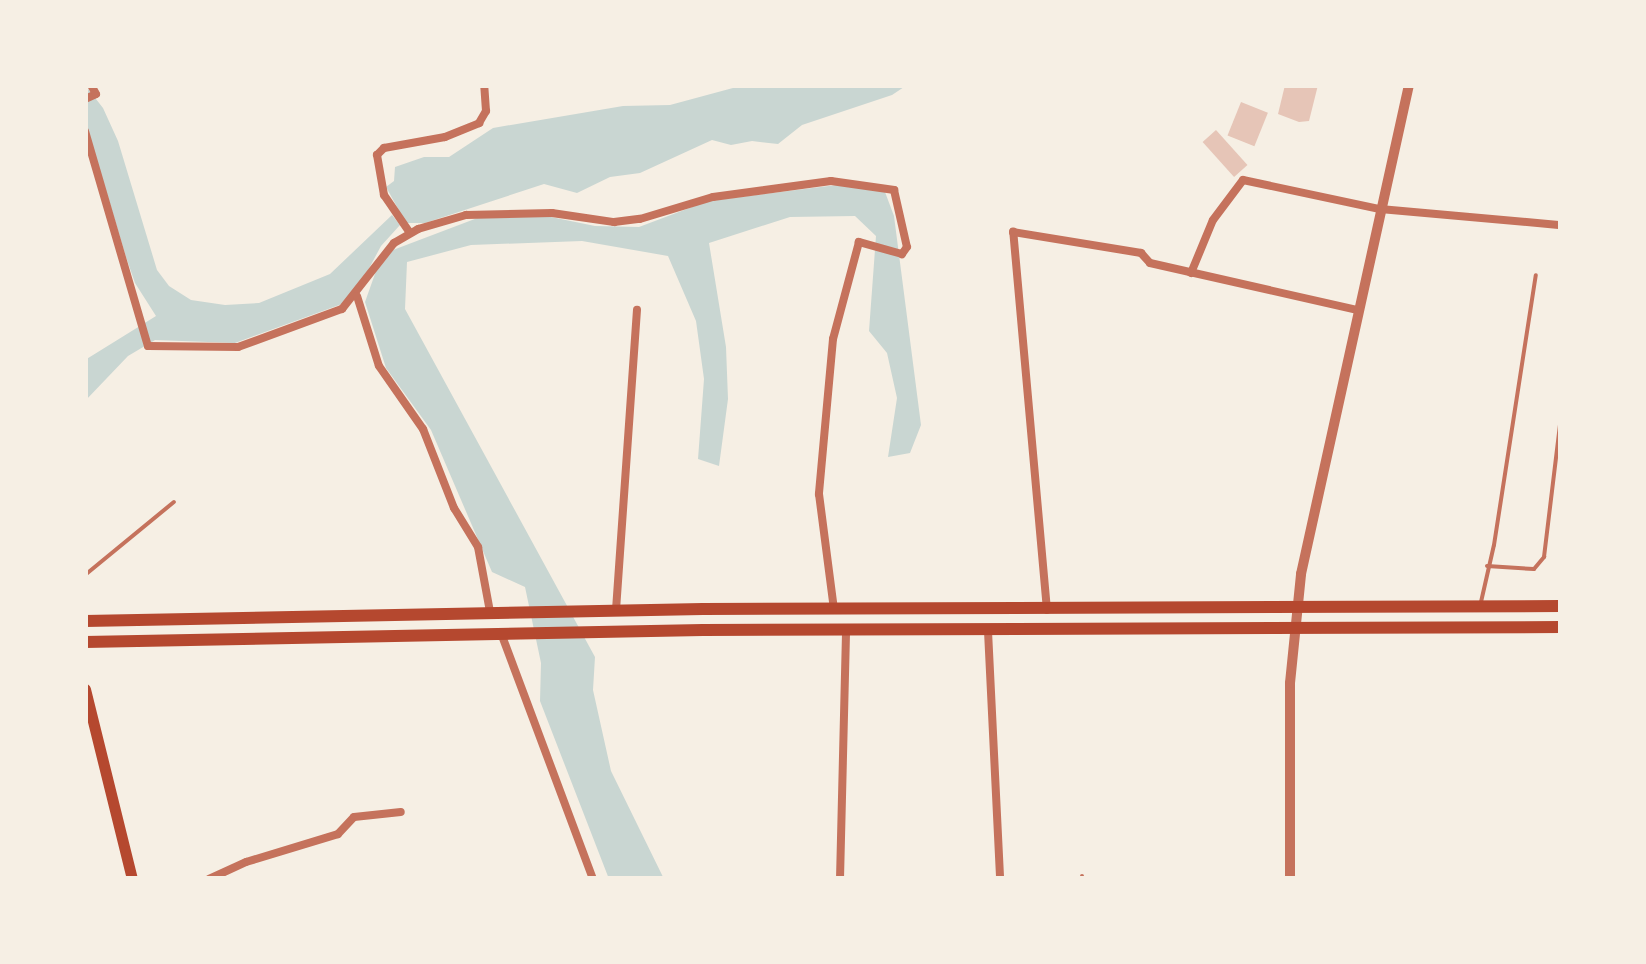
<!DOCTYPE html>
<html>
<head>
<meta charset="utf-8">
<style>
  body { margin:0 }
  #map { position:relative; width:1646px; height:964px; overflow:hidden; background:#f6efe4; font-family:"Noto Sans",sans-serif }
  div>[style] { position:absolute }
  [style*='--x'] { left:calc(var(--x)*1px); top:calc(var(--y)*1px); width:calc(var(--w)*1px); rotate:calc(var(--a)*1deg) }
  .water>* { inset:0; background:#c9d6d2 }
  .building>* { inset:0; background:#e6c5b7; transform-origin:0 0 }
  .service>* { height:4px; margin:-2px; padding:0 2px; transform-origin:2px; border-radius:2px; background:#c5725c }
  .minor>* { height:8px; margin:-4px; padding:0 4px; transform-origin:4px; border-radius:4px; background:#c5725c }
  .tertiary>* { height:10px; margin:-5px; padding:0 5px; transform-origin:5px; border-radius:5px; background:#c5725c }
  .secondary>* { height:11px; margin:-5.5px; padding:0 5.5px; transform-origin:5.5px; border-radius:5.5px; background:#b5482f }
  .primary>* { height:12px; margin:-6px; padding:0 6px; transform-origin:6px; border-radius:6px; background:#b5482f }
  span { translate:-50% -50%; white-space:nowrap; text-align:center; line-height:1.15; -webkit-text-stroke:8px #f6efe4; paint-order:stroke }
  .frame { position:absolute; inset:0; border:88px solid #f6efe4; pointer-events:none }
</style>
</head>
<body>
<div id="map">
  <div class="water">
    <div style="clip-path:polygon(85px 85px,103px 108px,118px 141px,157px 270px,169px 286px,191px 300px,225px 305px,259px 303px,330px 274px,392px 215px,400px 225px,381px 246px,358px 289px,342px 304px,235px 343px,155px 340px,128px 356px,85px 401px,85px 360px,156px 316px,135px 283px,126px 257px,85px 121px)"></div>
    <div style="clip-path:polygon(744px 85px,907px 85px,892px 95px,802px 125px,778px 144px,752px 141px,731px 145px,712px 140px,640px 173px,610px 177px,577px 193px,544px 184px,425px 223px,406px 223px,386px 187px,394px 181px,395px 167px,424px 157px,449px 157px,493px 128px,623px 106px,670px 105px)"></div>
    <div style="clip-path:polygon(837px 185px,885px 192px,894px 216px,921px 425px,910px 453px,888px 457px,897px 398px,887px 353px,869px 331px,876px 236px,855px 216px,790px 217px,709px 243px,726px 347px,728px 399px,719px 466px,698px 459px,704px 379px,696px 321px,668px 256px,582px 241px,471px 245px,407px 262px,405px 309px,595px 657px,593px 690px,611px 771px,664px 879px,609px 879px,540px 701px,541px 663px,525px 587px,492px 572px,431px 430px,386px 368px,365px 302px,376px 271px,393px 250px,480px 217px,546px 216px,595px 226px,639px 227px,708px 201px)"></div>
  </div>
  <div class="building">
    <div style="clip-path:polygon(1285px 85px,1318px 85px,1309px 121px,1299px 122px,1278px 114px)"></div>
    <div style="left:1241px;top:102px;width:29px;height:36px;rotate:22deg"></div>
    <div style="left:1216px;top:130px;width:47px;height:18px;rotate:48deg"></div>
  </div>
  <div class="service">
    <div style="--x:1487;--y:566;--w:47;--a:3.7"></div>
    <div style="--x:1534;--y:569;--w:16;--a:-50"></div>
    <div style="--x:1544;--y:557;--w:142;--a:-83.1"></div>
    <div style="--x:85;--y:575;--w:115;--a:-39.4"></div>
    <div style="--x:1481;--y:602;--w:58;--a:-77.2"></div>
    <div style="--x:1494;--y:545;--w:273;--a:-81.2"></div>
    <div style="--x:1082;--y:876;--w:3;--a:90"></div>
  </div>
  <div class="minor">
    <div style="--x:85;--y:99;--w:12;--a:-24"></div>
    <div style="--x:96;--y:94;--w:10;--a:-119"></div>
    <div style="--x:85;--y:131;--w:224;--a:73.7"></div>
    <div style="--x:148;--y:346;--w:90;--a:0.6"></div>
    <div style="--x:238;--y:347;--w:111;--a:-20.1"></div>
    <div style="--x:342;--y:309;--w:84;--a:-51.8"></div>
    <div style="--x:394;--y:243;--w:28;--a:-30"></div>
    <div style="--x:418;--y:229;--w:50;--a:-16.3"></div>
    <div style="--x:466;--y:215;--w:86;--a:-1.3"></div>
    <div style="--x:552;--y:213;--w:63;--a:8.3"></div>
    <div style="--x:614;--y:222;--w:26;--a:-7"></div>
    <div style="--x:640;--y:219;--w:76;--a:-16.8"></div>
    <div style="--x:713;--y:197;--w:119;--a:-7.7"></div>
    <div style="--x:831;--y:181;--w:64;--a:8.1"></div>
    <div style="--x:894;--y:190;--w:58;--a:77.2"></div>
    <div style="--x:907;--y:247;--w:9;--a:126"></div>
    <div style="--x:902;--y:254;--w:45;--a:-164.4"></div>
    <div style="--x:859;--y:242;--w:100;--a:105"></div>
    <div style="--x:833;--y:339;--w:156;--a:95.2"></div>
    <div style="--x:819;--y:494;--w:117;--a:82.6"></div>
    <div style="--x:410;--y:233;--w:46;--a:-124.4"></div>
    <div style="--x:384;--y:195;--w:41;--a:-99.9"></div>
    <div style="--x:377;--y:155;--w:10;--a:-45"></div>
    <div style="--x:384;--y:148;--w:62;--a:-10.2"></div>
    <div style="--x:445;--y:137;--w:37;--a:-22"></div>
    <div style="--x:479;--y:123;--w:14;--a:-60"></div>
    <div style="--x:486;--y:111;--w:26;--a:-94"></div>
    <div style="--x:1191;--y:273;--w:57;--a:-67.5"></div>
    <div style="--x:1213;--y:220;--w:50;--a:-53.1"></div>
    <div style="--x:1243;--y:180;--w:140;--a:12"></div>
    <div style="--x:1380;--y:209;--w:182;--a:5.1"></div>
    <div style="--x:357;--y:296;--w:73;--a:72.6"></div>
    <div style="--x:379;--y:366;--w:77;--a:55.1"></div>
    <div style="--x:423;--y:429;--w:85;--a:68.6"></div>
    <div style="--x:454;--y:508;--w:46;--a:58.4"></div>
    <div style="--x:478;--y:547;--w:66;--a:79.5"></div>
    <div style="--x:616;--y:610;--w:301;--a:-86"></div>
    <div style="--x:1047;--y:610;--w:380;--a:-95.1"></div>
    <div style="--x:1013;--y:232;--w:130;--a:9.3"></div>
    <div style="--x:1141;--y:253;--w:13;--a:48"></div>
    <div style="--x:1150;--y:263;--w:212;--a:12.8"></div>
    <div style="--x:988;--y:631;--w:248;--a:87.2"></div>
    <div style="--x:501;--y:633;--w:263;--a:69.5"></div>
    <div style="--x:209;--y:879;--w:41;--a:-24.7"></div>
    <div style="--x:246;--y:862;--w:96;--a:-16.9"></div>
    <div style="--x:338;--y:834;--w:23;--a:-47"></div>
    <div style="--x:354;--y:817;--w:47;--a:-6.1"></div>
    <div style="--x:840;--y:879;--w:247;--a:-88.6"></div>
  </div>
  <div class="tertiary">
    <div style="--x:1290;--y:879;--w:196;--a:-90"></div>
    <div style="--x:1290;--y:683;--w:110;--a:-84.2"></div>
    <div style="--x:1301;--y:574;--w:501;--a:-77.55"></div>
  </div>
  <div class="secondary">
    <div style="--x:85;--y:689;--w:196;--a:76.1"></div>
  </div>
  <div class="primary">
    <div style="--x:85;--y:621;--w:618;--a:-1.11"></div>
    <div style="--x:703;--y:609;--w:858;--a:-0.2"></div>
    <div style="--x:85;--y:642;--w:618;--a:-1.11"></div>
    <div style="--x:703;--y:630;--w:858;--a:-0.2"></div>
  </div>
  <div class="frame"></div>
</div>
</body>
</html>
